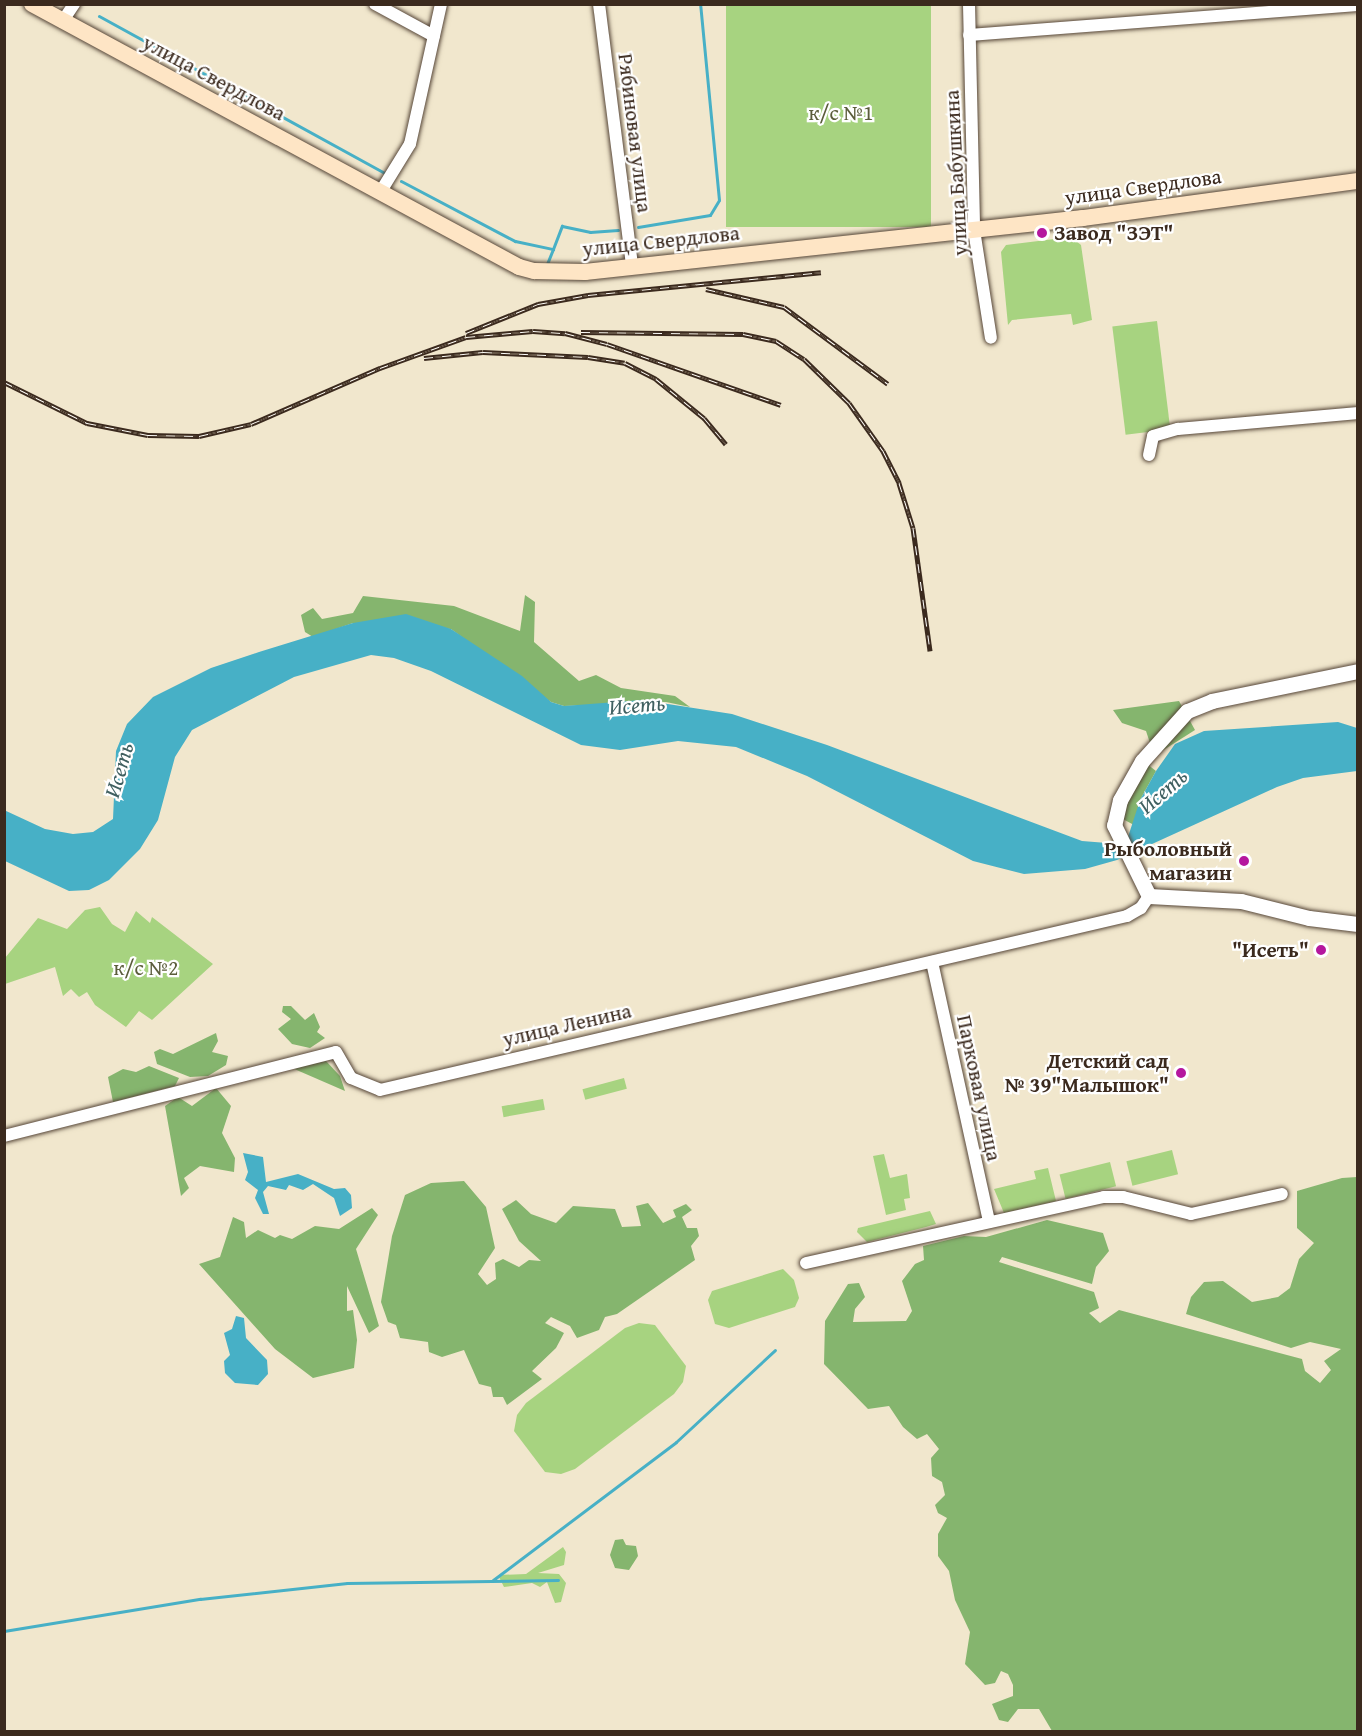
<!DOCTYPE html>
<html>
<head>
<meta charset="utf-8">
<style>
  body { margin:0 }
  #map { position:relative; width:1362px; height:1736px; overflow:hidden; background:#f1e7cd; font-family:"Gentium Book Plus",serif }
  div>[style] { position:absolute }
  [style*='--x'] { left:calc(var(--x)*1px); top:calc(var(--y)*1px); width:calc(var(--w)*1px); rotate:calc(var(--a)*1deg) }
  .green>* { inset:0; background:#a7d380; transform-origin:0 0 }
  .forest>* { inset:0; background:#85b56e }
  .water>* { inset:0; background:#47b0c6 }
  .stream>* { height:3px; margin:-1.5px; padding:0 1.5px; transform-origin:1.5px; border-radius:1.5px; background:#47b0c6 }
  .roads { filter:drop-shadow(0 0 2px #564638) drop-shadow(0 0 2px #564638) }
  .minor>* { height:12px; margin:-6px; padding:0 6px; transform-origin:6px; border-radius:6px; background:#fff }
  .tertiary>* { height:15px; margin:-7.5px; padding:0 7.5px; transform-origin:7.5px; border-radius:7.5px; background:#fff }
  .secondary>* { height:16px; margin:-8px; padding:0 8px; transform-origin:8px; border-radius:8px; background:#fee5c5 }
  .rail>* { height:5px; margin-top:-2.5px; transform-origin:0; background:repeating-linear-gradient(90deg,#fff 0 9px,#3b2a1e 0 18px); box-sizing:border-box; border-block:2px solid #3b2a1e }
  .dots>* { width:16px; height:16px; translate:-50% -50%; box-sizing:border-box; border:3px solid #fff; border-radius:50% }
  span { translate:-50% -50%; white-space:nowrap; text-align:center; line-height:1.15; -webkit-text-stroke:4.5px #fff; paint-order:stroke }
  .street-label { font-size:21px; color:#3b2a1e }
  .park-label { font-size:21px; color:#5b5d3b }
  .poi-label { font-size:21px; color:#3b2a1e; font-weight:700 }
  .left { translate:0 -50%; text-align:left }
  .right { translate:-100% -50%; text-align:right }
  .water-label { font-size:22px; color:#406061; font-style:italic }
  .frame { position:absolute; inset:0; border:6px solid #3b2a1e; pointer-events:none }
</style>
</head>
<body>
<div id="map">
  <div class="green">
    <div style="left:726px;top:5px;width:205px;height:222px"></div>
    <div style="clip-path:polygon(1071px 237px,1081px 245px,1092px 320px,1073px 325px,1071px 314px,1012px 320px,1008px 325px,1001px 252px,1006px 245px)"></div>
    <div style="left:1157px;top:321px;width:109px;height:45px;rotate:83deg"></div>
    <div style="clip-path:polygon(100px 907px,112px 924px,125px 932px,136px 911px,150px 923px,152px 917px,213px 964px,152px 1020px,139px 1011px,126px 1027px,95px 1005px,87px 992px,79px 997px,71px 989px,63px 996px,55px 967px,5px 984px,5px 958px,38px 918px,67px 929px,85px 910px)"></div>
    <div style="left:624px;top:1078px;width:11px;height:43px;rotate:75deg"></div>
    <div style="left:543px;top:1099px;width:11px;height:42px;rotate:80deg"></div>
    <div style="left:1172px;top:1150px;width:25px;height:47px;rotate:76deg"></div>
    <div style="clip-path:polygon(884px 1154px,890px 1178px,907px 1174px,910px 1198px,904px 1199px,906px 1210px,886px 1215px,873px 1156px)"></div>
    <div style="left:1110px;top:1162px;width:25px;height:52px;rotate:76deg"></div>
    <div style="clip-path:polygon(1048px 1168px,1056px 1201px,1004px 1213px,994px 1189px,1036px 1179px,1034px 1171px)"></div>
    <div style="clip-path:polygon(930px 1211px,936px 1224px,926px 1227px,867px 1242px,857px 1232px,858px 1228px)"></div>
    <div style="clip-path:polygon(783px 1269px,794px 1280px,799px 1298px,795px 1307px,729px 1328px,715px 1324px,708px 1300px,712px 1291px)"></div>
    <div style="clip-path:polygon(639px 1323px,655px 1325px,686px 1366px,683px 1382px,674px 1394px,575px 1469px,561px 1474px,545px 1472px,514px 1431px,517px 1415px,526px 1403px,625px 1328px)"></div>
    <div style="clip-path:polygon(563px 1547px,566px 1552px,564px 1565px,538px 1573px,559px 1574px,566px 1583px,561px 1602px,555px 1603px,547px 1582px,540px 1587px,532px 1583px,504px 1587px,498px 1575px,526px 1574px)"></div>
  </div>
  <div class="forest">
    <div style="clip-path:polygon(525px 595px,535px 602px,534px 642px,579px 681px,596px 675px,621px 688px,675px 696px,690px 707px,666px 702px,564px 706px,551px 702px,451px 629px,353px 623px,313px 637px,305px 632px,301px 615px,313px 608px,322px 619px,353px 613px,363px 596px,454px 606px,520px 631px)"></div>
    <div style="clip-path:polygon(1179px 701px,1195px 730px,1162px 751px,1152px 749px,1146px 731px,1122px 723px,1113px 710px)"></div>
    <div style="clip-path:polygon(1147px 764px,1156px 771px,1140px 800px,1134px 825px,1119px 817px)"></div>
    <div style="clip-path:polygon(283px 1006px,291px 1006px,305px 1020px,314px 1013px,320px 1027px,317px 1032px,325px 1038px,310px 1048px,292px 1044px,278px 1029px,291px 1019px,282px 1012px)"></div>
    <div style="clip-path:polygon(216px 1033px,218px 1041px,212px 1052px,228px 1056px,226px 1065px,208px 1076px,190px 1077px,157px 1064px,154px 1052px,160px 1049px,173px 1054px)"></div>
    <div style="clip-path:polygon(326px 1061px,340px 1076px,345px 1091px,292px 1068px)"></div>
    <div style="clip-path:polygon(149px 1066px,179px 1078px,175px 1086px,113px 1102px,108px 1077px,123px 1069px,136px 1072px)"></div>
    <div style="clip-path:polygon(216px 1088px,231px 1106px,222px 1133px,235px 1158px,234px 1172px,200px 1166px,184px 1178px,189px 1188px,181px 1196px,165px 1106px,178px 1097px,192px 1106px)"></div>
    <div style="clip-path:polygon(1357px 1177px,1357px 1731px,1052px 1731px,1039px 1709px,1018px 1709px,1008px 1722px,999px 1720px,992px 1704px,1013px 1696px,1013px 1685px,1008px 1674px,1001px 1671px,995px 1683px,985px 1685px,965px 1664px,970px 1632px,955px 1600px,949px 1571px,938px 1556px,938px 1534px,947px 1518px,938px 1513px,935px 1505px,945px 1495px,942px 1482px,932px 1476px,931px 1458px,939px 1449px,927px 1434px,917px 1439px,903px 1427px,889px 1406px,868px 1409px,824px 1364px,825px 1321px,848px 1284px,859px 1283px,865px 1297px,855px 1309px,853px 1322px,906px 1321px,912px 1311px,902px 1281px,915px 1264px,924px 1260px,923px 1246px,964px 1236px,986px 1237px,1047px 1220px,1103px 1233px,1109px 1251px,1096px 1267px,1092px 1284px,1002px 1257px,999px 1262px,1094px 1292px,1099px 1308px,1089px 1313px,1100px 1323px,1119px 1310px,1302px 1359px,1305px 1371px,1320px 1383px,1331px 1370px,1324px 1361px,1341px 1349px,1310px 1342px,1291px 1348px,1186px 1314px,1191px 1297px,1204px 1282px,1223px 1281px,1252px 1302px,1278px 1297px,1290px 1288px,1299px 1259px,1314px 1243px,1297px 1228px,1297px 1191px,1342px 1178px)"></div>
    <div style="clip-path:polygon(464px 1181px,486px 1207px,495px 1248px,478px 1274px,487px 1285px,496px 1279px,495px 1263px,503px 1259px,519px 1267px,529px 1260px,541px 1261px,519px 1241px,502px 1209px,516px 1200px,531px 1214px,556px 1223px,573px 1206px,615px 1209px,622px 1227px,641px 1226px,636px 1206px,648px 1203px,663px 1223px,676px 1217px,673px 1210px,686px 1204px,692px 1210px,682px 1217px,687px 1228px,697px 1228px,699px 1236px,691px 1246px,695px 1260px,617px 1314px,605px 1317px,599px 1330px,577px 1338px,570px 1326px,551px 1317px,545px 1323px,564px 1333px,556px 1348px,532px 1371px,542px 1379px,507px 1405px,503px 1397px,493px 1397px,491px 1387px,479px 1384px,464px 1350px,442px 1357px,429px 1352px,428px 1342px,400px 1338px,396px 1325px,388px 1322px,381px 1302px,392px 1236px,405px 1195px,431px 1183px)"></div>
    <div style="clip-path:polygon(372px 1208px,378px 1215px,356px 1249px,379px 1326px,369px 1333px,347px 1286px,347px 1311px,353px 1310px,357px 1340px,354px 1368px,313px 1378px,275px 1349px,199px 1264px,220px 1257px,233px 1217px,244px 1222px,246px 1238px,258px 1230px,275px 1238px,280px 1235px,292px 1239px,315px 1226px,339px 1229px)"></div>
    <div style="clip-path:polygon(623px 1539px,626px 1545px,636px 1546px,638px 1556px,629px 1570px,615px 1568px,610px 1555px,615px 1540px)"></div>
  </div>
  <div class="water">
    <div style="clip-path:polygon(406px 614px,451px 629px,522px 676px,551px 702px,564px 706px,642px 700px,732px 714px,827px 745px,1082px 841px,1107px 843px,1128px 837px,1140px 800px,1156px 771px,1175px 744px,1204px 731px,1338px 722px,1357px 728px,1357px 771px,1303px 778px,1277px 787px,1117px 860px,1085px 869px,1024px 874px,973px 861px,807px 776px,736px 747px,678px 741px,620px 750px,581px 745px,431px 671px,394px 658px,371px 655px,294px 677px,192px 730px,175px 757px,158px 820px,140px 849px,109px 880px,89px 890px,69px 891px,5px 861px,4px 810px,45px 829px,73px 834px,93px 832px,113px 819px,116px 751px,127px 724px,153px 697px,211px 668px,259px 652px,353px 623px)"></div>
    <div style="clip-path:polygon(243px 1153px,263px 1157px,266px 1182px,298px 1174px,334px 1189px,345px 1188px,351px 1195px,352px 1208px,340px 1216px,334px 1198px,313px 1184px,303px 1190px,289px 1185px,286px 1190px,268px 1186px,263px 1192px,269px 1214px,263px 1214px,255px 1198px,258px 1190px,245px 1180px,248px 1172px)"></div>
    <div style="clip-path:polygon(236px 1316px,244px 1318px,246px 1338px,267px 1360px,268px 1374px,258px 1385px,235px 1383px,225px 1373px,224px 1361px,230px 1355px,224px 1333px,232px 1329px)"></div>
  </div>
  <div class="stream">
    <div style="--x:99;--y:16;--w:328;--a:28.8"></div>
    <div style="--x:401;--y:181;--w:129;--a:27.8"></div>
    <div style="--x:515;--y:241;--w:39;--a:12"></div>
    <div style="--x:553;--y:249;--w:16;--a:112"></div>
    <div style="--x:638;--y:227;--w:73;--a:-9.5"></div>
    <div style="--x:710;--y:215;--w:17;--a:-59"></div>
    <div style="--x:719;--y:200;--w:197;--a:-95.5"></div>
    <div style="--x:553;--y:249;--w:25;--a:-69"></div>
    <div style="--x:562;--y:226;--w:29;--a:12"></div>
    <div style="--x:590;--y:232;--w:28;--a:-4"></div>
    <div style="--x:493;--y:1580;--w:229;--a:-37"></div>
    <div style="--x:676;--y:1442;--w:135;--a:-42.9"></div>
    <div style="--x:4;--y:1631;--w:199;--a:-9.3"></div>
    <div style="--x:200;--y:1599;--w:148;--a:-6.2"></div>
    <div style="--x:347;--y:1583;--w:211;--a:-0.8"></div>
  </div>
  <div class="roads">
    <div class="minor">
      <div style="--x:375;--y:4;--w:67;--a:28.5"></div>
      <div style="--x:599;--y:4;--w:265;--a:82.8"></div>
      <div style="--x:969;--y:4;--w:226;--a:88.7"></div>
      <div style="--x:974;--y:230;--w:109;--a:81.1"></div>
      <div style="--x:62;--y:22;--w:22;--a:-56"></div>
      <div style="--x:969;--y:35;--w:390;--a:-4.4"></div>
      <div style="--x:381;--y:191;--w:55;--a:-58.3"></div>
      <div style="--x:410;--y:144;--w:143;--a:-77.5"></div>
      <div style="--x:1149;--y:455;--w:19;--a:-78"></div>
      <div style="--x:1153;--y:436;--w:26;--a:-16"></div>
      <div style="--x:1178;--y:429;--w:181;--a:-5.1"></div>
      <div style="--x:932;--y:962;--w:266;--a:77.6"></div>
      <div style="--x:4;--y:1136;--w:342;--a:-14.2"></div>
      <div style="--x:336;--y:1052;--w:30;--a:60"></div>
      <div style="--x:351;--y:1078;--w:31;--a:22"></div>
      <div style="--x:380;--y:1090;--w:767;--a:-13.11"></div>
      <div style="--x:1127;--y:916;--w:16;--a:-30"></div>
      <div style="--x:1141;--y:908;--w:14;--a:-56"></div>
      <div style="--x:806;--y:1263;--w:305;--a:-12.5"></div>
      <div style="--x:1104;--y:1197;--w:19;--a:0"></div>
      <div style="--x:1123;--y:1197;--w:70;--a:14"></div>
      <div style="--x:1191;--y:1214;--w:93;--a:-12.4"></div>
    </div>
    <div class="tertiary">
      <div style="--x:1358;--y:671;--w:149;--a:168.4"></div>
      <div style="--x:1212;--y:701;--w:27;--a:158"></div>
      <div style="--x:1187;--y:711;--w:67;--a:132"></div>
      <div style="--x:1142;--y:761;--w:45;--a:119.4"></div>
      <div style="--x:1120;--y:800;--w:26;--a:103"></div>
      <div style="--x:1114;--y:825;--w:79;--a:63.8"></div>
      <div style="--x:1149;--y:896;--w:92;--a:3.1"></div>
      <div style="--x:1241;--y:901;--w:70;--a:14"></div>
      <div style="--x:1309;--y:918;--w:49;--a:7"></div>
    </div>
    <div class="secondary">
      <div style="--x:32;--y:4;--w:553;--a:28.37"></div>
      <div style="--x:519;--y:267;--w:16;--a:15"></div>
      <div style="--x:534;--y:271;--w:51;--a:1.1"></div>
      <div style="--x:585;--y:272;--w:501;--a:-6.19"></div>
      <div style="--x:1083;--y:218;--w:277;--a:-7.7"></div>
    </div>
  </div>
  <div class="rail">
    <div style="--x:706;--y:289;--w:80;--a:13"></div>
    <div style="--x:784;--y:307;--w:129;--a:36.5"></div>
    <div style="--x:581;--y:332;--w:162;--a:0.7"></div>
    <div style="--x:743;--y:334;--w:34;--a:12"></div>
    <div style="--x:776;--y:341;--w:33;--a:33"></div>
    <div style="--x:804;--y:359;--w:63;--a:44.4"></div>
    <div style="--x:849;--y:403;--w:59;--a:54.7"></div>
    <div style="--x:883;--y:451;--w:36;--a:63"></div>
    <div style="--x:899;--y:483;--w:47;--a:72.7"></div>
    <div style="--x:913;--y:528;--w:124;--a:82.1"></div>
    <div style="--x:466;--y:333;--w:78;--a:-21.9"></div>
    <div style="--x:538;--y:304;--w:51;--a:-10.2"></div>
    <div style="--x:588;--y:295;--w:234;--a:-5.6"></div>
    <div style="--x:424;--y:358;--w:59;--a:-5.8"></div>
    <div style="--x:483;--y:352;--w:105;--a:2.7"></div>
    <div style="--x:588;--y:357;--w:37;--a:9"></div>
    <div style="--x:625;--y:363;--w:35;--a:27"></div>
    <div style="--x:656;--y:379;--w:62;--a:39.1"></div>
    <div style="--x:704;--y:418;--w:34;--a:50"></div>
    <div style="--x:4;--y:382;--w:93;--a:26.3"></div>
    <div style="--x:87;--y:423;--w:62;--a:11.1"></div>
    <div style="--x:148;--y:435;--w:51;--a:1.1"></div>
    <div style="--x:199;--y:436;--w:53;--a:-13"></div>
    <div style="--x:251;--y:424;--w:141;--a:-23.5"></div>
    <div style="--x:380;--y:368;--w:91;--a:-19.8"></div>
    <div style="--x:466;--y:337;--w:67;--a:-5.1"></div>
    <div style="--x:533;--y:331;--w:32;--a:4"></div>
    <div style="--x:565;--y:333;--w:43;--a:14.7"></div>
    <div style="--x:607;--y:344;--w:184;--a:19.3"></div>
  </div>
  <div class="dots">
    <div style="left:1042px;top:233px;background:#b5179e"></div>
    <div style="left:1244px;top:861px;background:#b5179e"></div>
    <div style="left:1321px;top:950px;background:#b5179e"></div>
    <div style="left:1181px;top:1073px;background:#b5179e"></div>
  </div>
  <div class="street-label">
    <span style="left:214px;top:78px;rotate:28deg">улица Свердлова</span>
    <span style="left:635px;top:133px;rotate:83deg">Рябиновая улица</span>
    <span style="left:956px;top:173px;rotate:-93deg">улица Бабушкина</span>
    <span style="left:1143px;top:187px;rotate:-8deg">улица Свердлова</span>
    <span style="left:661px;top:241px;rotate:-6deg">улица Свердлова</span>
    <span style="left:567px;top:1025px;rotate:-13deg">улица Ленина</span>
    <span style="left:979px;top:1088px;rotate:78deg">Парковая улица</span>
  </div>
  <div class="park-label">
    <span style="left:841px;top:113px">к/с №1</span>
    <span style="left:146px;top:968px">к/с №2</span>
  </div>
  <div class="poi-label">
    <span class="left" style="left:1054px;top:233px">Завод "ЗЭТ"</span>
    <span class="right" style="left:1232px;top:861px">Рыболовный<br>магазин</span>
    <span class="right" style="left:1309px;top:950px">"Исеть"</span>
    <span class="right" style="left:1169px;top:1073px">Детский сад<br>№ 39"Малышок"</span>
  </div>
  <div class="water-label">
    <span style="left:637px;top:705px;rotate:-5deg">Исеть</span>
    <span style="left:119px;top:770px;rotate:-74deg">Исеть</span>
    <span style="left:1163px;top:791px;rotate:-41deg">Исеть</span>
  </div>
  <div class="frame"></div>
</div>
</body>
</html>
